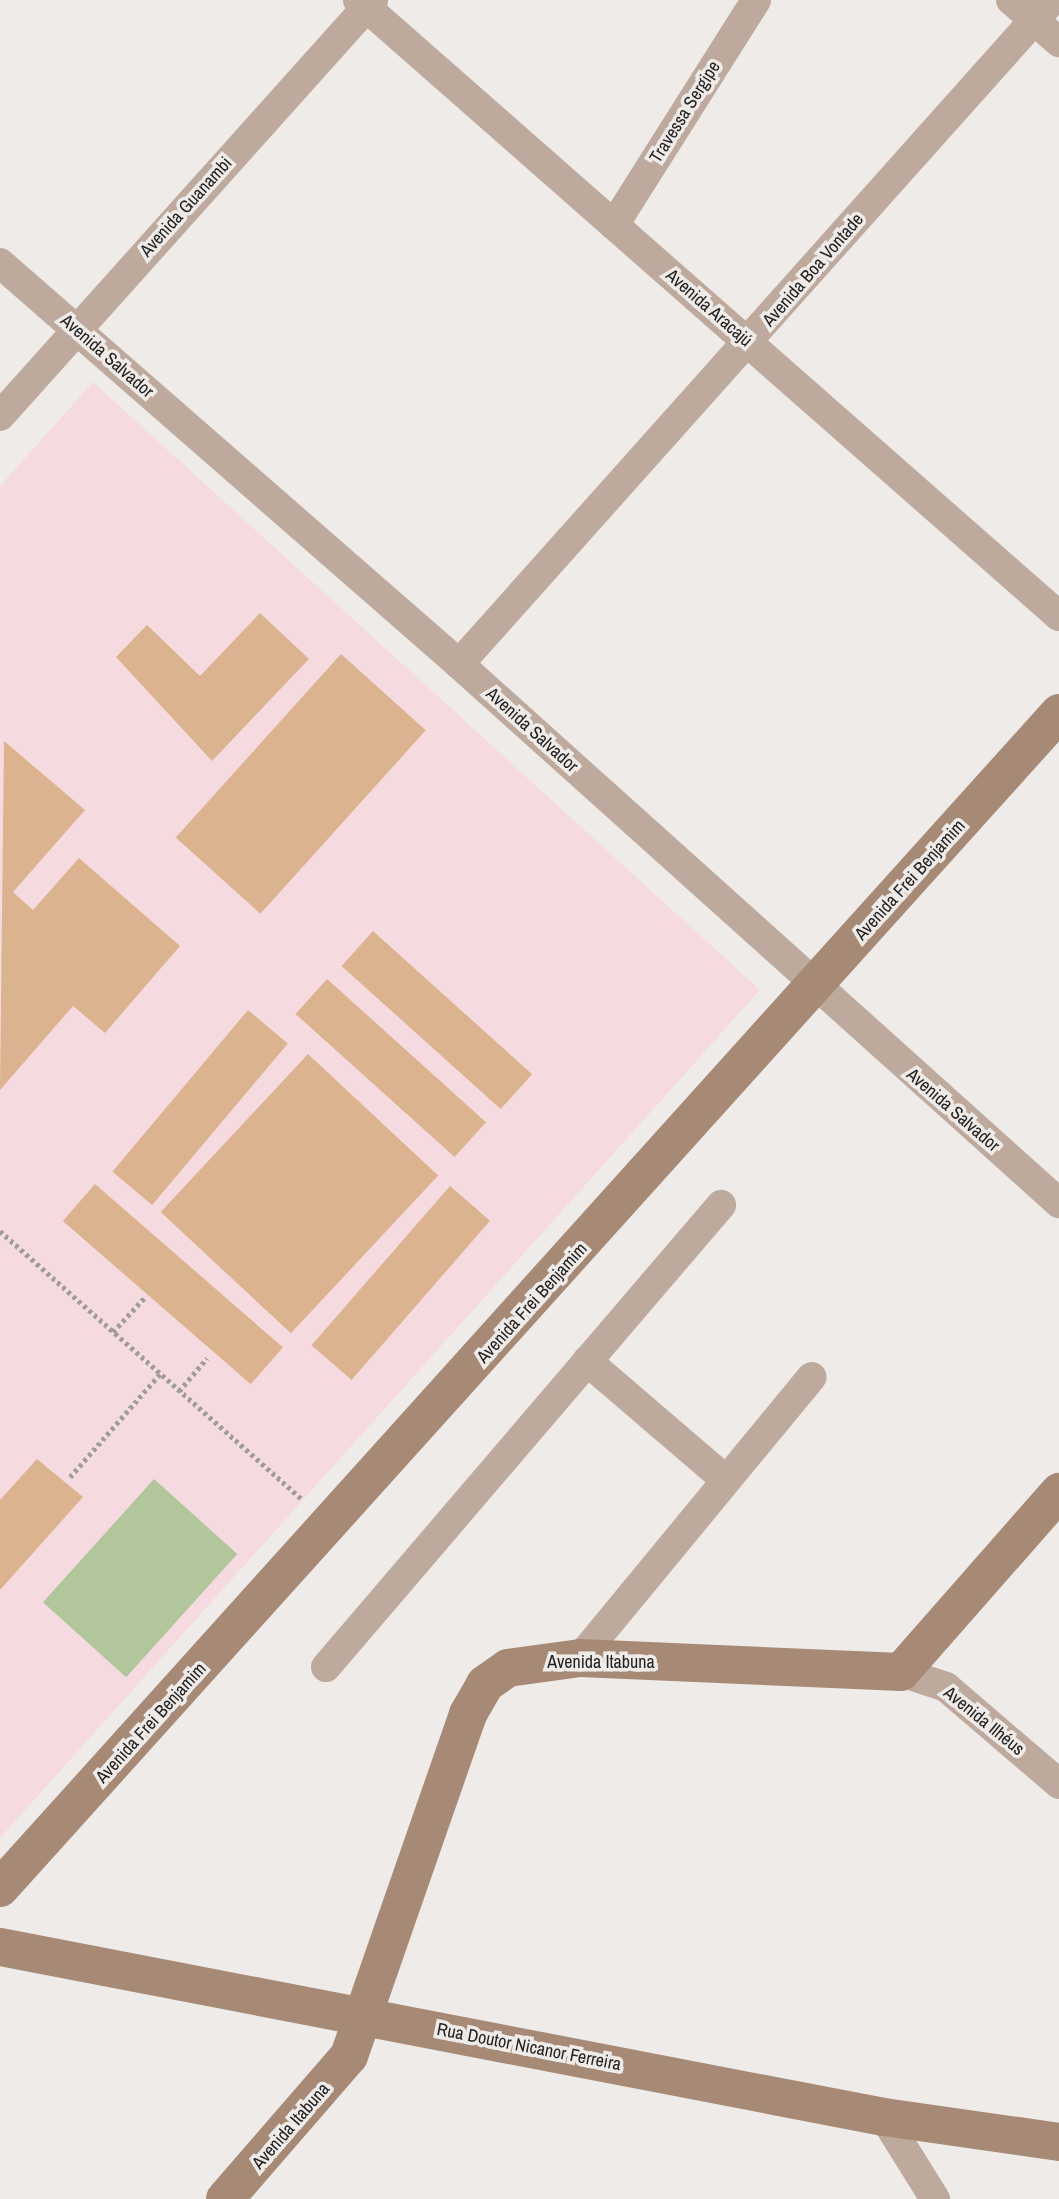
<!DOCTYPE html>
<html>
<head>
<meta charset="utf-8">
<style>
  body { margin:0 }
  #map { position:relative; width:1059px; height:2199px; overflow:hidden; background:#efebe9; font-family:"Archivo Narrow",sans-serif }
  div>[style] { position:absolute }
  [style*='--x'] { left:calc(var(--x)*1px); top:calc(var(--y)*1px); width:calc(var(--w)*1px); rotate:calc(var(--a)*1deg) }
  .education>* { inset:0; background:#f5dbe0 }
  .green>* { inset:0; background:#b1c69b; transform-origin:0 0 }
  .building>* { inset:0; background:#dbb38e; transform-origin:0 0 }
  .path>* { height:4.5px; margin-top:-2.25px; transform-origin:0; background:repeating-linear-gradient(90deg,#9f9c9b 0 3.5px,transparent 0 7px) }
  .street>* { height:30px; margin:-15px; padding:0 15px; transform-origin:15px; border-radius:15px; background:#beaa9c }
  .secondary>* { height:38px; margin:-19px; padding:0 19px; transform-origin:19px; border-radius:19px; background:#a78a75 }
  span { translate:-50% -50%; white-space:nowrap; text-align:center; line-height:1.15; -webkit-text-stroke:7px #efebe9; paint-order:stroke }
  .street-label { font-size:18px; color:#232221 }
</style>
</head>
<body>
<div id="map">
  <div class="education">
    <div style="clip-path:polygon(93px 382px,760px 990px,0 1838px,0 486px)"></div>
  </div>
  <div class="green">
    <div style="left:154px;top:1479px;width:112px;height:166px;rotate:42deg"></div>
  </div>
  <div class="building">
    <div style="clip-path:polygon(260px 613px,309px 659px,212px 761px,116px 657px,147px 625px,200px 676px)"></div>
    <div style="left:341px;top:654px;width:114px;height:247px;rotate:42deg"></div>
    <div style="clip-path:polygon(4px 741px,85px 810px,13px 892px,33px 910px,79px 858px,180px 946px,105px 1033px,73px 1006px,0 1090px)"></div>
    <div style="left:373px;top:931px;width:214px;height:47px;rotate:42deg"></div>
    <div style="left:327px;top:979px;width:214px;height:47px;rotate:42deg"></div>
    <div style="left:248px;top:1010px;width:52px;height:211px;rotate:40deg"></div>
    <div style="left:308px;top:1054px;width:178px;height:216px;rotate:43deg"></div>
    <div style="left:95px;top:1184px;width:249px;height:49px;rotate:41deg"></div>
    <div style="left:450px;top:1186px;width:53px;height:211px;rotate:41deg"></div>
    <div style="clip-path:polygon(37px 1459px,83px 1497px,0 1590px,0 1500px)"></div>
  </div>
  <div class="path">
    <div style="--x:0;--y:1231;--w:405;--a:41.6"></div>
    <div style="--x:113;--y:1332;--w:46;--a:-47.6"></div>
    <div style="--x:179;--y:1391;--w:43;--a:-49.7"></div>
    <div style="--x:70;--y:1477;--w:137;--a:-48.9"></div>
  </div>
  <div class="street">
    <div style="--x:358;--y:0;--w:933;--a:41.31"></div>
    <div style="--x:1011;--y:0;--w:64;--a:41.2"></div>
    <div style="--x:614;--y:225;--w:266;--a:-57.7"></div>
    <div style="--x:0;--y:263;--w:609;--a:41.14"></div>
    <div style="--x:459;--y:664;--w:807;--a:41.93"></div>
    <div style="--x:0;--y:416;--w:559;--a:-48.12"></div>
    <div style="--x:459;--y:664;--w:890;--a:-48.23"></div>
    <div style="--x:587;--y:1361;--w:183;--a:40.6"></div>
    <div style="--x:580;--y:1658;--w:364;--a:-50.5"></div>
    <div style="--x:326;--y:1667;--w:608;--a:-49.47"></div>
    <div style="--x:901;--y:1672;--w:47;--a:18.4"></div>
    <div style="--x:946;--y:1687;--w:149;--a:40.6"></div>
    <div style="--x:884;--y:2117;--w:97;--a:58.1"></div>
  </div>
  <div class="secondary">
    <div style="--x:0;--y:1888;--w:1582;--a:-47.97"></div>
    <div style="--x:0;--y:1947;--w:900;--a:10.89"></div>
    <div style="--x:884;--y:2117;--w:177;--a:8.1"></div>
    <div style="--x:225;--y:2199;--w:189;--a:-49.1"></div>
    <div style="--x:349;--y:2056;--w:362;--a:-70.8"></div>
    <div style="--x:468;--y:1714;--w:34;--a:-60"></div>
    <div style="--x:485;--y:1684;--w:28;--a:-35"></div>
    <div style="--x:508;--y:1668;--w:73;--a:-7.9"></div>
    <div style="--x:580;--y:1658;--w:321;--a:2.5"></div>
    <div style="--x:901;--y:1672;--w:240;--a:-48.7"></div>
  </div>
  <div class="street-label">
    <span style="left:685px;top:112px;rotate:-58deg">Travessa Sergipe</span>
    <span style="left:186px;top:207px;rotate:-48deg">Avenida Guanambi</span>
    <span style="left:813px;top:270px;rotate:-49deg">Avenida Boa Vontade</span>
    <span style="left:709px;top:308px;rotate:41deg">Avenida Aracajú</span>
    <span style="left:107px;top:356px;rotate:41deg">Avenida Salvador</span>
    <span style="left:532px;top:730px;rotate:42deg">Avenida Salvador</span>
    <span style="left:910px;top:880px;rotate:-48deg">Avenida Frei Benjamim</span>
    <span style="left:953px;top:1110px;rotate:41deg">Avenida Salvador</span>
    <span style="left:532px;top:1303px;rotate:-48deg">Avenida Frei Benjamim</span>
    <span style="left:601px;top:1662px">Avenida Itabuna</span>
    <span style="left:984px;top:1721px;rotate:39deg">Avenida Ilhéus</span>
    <span style="left:151px;top:1723px;rotate:-48deg">Avenida Frei Benjamim</span>
    <span style="left:529px;top:2047px;rotate:11deg">Rua Doutor Nicanor Ferreira</span>
    <span style="left:291px;top:2126px;rotate:-49deg">Avenida Itabuna</span>
  </div>
</div>
</body>
</html>
